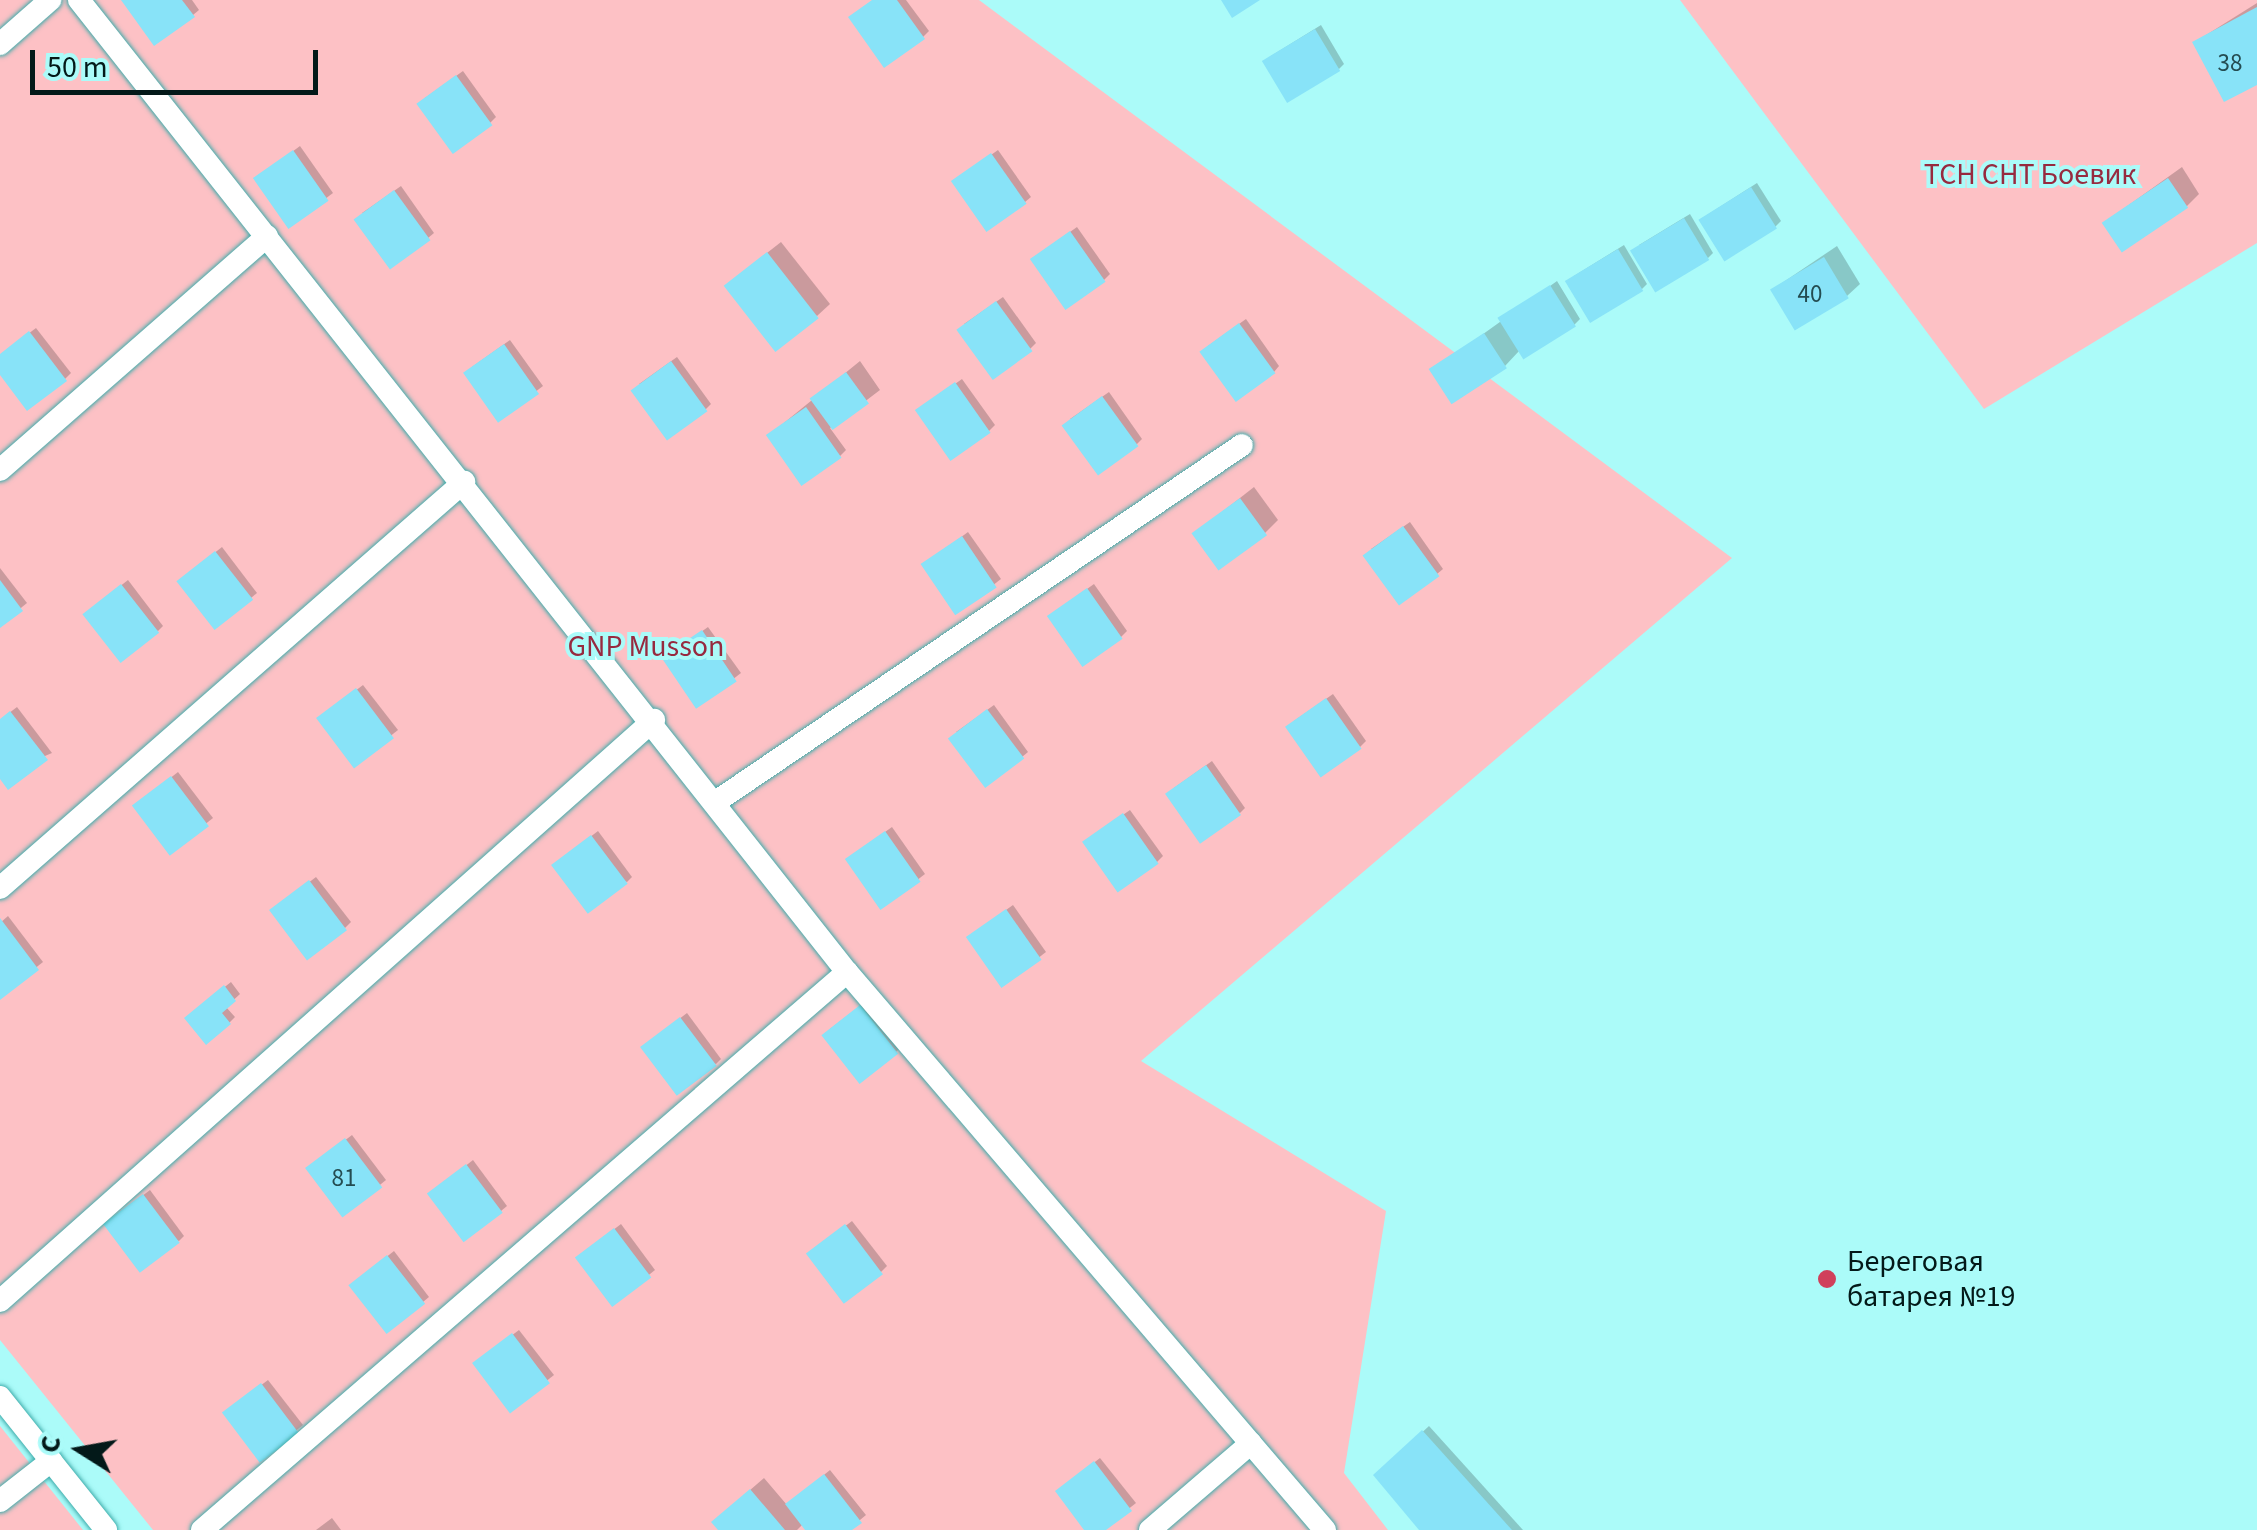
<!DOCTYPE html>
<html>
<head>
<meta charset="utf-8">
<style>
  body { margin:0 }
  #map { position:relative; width:2257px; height:1530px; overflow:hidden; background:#abfbf9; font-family:"Source Sans 3",sans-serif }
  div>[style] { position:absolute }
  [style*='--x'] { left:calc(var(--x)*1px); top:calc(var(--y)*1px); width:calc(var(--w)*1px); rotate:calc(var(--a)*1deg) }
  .green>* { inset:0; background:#fdc1c5 }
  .shadow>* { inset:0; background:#0003 }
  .building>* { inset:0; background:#88e3f8; transform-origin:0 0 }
  .roads { filter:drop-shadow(0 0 2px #3facab) drop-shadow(0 0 2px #3facab) }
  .service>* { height:22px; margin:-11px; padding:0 11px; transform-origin:11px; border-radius:11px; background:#fff }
  .dots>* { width:28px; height:28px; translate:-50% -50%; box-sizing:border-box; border:5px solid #abfbf9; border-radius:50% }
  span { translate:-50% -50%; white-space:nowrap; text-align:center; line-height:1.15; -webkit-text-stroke:8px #abfbf9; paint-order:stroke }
  .number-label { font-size:25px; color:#244c51 }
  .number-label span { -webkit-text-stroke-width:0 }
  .park-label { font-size:30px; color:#972a3f }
  .poi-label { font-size:30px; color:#031919 }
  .left { translate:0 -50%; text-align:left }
  .north { position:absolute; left:30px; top:1400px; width:100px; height:100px; -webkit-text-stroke:8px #abfbf9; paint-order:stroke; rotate:281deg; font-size:28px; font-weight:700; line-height:40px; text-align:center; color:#031919 }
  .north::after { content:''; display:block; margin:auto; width:35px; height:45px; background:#031919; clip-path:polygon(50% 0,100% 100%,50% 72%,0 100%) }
  .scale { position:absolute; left:30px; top:50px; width:288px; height:45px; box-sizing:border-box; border:5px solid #031919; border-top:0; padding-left:12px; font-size:30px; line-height:35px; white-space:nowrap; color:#031919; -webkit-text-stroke:8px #abfbf9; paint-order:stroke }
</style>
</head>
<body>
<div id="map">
  <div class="green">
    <div style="clip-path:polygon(0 0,979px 0,1732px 558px,1141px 1061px,1386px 1211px,1344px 1473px,1388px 1530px,153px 1530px,0 1340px)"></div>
    <div style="clip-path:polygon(1680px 0,2257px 0,2257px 243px,1984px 409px)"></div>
    <div style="clip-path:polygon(0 1426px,83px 1530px,0 1530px)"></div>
  </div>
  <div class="shadow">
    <div style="clip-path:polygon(125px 0,192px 0,199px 10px,193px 15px)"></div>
    <div style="clip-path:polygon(874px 0,906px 0,929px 31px,923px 37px)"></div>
    <div style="clip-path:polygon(2257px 3px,2257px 82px,2195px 42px)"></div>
    <div style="clip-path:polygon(1321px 25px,1344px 64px,1339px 69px,1271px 56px)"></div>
    <div style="clip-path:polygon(463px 71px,496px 117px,490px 123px,425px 98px)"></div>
    <div style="clip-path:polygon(300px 146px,333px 193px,289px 226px,262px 174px)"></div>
    <div style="clip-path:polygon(998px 150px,1031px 197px,1025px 202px,960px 177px)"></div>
    <div style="clip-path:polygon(2182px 167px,2199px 194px,2187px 206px,2105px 222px)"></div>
    <div style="clip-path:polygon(1757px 183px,1781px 221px,1775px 227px,1701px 219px)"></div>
    <div style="clip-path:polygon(401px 186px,434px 233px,428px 238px,362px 213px)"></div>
    <div style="clip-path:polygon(1690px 214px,1713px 253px,1708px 258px,1639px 245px)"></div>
    <div style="clip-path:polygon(1077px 227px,1110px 274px,1104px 280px,1039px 254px)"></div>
    <div style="clip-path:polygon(781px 242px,830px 304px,817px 316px,740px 274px)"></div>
    <div style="clip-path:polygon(1624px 245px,1647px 284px,1642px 289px,1574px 276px)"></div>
    <div style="clip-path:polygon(1837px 246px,1860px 284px,1847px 296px,1773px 289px)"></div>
    <div style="clip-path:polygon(1557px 281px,1580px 319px,1574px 325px,1520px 350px,1505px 366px,1433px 370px)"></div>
    <div style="clip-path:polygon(1003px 297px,1036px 343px,1030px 349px,964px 324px)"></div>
    <div style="clip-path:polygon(1246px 319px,1279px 366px,1274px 372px,1208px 346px)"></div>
    <div style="clip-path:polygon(36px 328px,71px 373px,65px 379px,0 371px,0 355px)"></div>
    <div style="clip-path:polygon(510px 340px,543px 386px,500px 419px,472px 367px)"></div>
    <div style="clip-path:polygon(677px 357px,711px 404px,705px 410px,639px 384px)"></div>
    <div style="clip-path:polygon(860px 361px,880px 390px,830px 428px,846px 450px,840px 456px,774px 431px)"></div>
    <div style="clip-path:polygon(962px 379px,995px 425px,989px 431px,924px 406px)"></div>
    <div style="clip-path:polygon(1109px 392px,1142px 439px,1136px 445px,1070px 419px)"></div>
    <div style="clip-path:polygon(1254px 487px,1278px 520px,1265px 533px,1194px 534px)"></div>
    <div style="clip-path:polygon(1410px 522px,1443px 569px,1437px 574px,1371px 549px)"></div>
    <div style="clip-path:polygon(968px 532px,1001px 579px,958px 612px,930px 560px)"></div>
    <div style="clip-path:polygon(222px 547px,257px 593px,251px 598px,185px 576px)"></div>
    <div style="clip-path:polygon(0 568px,27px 603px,0 625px)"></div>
    <div style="clip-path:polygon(128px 580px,163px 626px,158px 631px,91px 609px)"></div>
    <div style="clip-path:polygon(1094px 584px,1127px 631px,1121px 637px,1056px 611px)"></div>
    <div style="clip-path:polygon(708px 627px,741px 673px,698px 706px,670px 654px)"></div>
    <div style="clip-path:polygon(363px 685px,398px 730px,355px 764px,326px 713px)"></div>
    <div style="clip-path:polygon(1333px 694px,1366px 741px,1360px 747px,1294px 721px)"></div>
    <div style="clip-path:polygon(994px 705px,1028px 752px,1022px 757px,956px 732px)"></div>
    <div style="clip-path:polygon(17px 707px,52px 753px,0 775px,0 720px)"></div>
    <div style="clip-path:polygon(1212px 761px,1245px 808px,1240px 813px,1174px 788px)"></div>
    <div style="clip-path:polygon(178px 772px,213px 818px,170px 852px,141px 801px)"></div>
    <div style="clip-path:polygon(1130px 810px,1163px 856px,1157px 862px,1091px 837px)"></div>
    <div style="clip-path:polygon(892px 827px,925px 874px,882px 907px,854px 854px)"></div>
    <div style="clip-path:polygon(598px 831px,632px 877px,627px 882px,560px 860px)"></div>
    <div style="clip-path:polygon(316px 877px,351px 922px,345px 928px,279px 905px)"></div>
    <div style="clip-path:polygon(1013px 905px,1046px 952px,1003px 985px,975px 932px)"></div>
    <div style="clip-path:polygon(8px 916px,43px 962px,0 996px,0 923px)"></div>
    <div style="clip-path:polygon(231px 982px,240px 994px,226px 1007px,235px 1017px,229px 1023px,193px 1012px)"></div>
    <div style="clip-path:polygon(867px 1001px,902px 1046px,896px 1052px,830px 1029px)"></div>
    <div style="clip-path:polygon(687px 1013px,721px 1059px,716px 1064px,649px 1042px)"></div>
    <div style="clip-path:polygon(352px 1135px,386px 1180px,344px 1214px,315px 1163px)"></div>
    <div style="clip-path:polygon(473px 1160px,507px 1206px,501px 1211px,436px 1189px)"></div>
    <div style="clip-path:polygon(150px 1190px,184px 1236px,179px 1241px,112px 1219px)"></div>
    <div style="clip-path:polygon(852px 1221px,887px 1266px,881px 1272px,815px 1249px)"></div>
    <div style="clip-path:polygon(621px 1224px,655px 1270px,613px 1304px,583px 1253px)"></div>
    <div style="clip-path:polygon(394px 1251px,429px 1297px,423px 1302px,357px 1280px)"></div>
    <div style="clip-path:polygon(519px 1330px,554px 1375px,511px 1409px,482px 1358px)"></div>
    <div style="clip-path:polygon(268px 1380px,303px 1425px,260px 1459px,231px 1408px)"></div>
    <div style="clip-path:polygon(1429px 1426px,1523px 1530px,1423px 1530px,1376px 1475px)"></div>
    <div style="clip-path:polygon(1100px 1458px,1136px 1503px,1102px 1530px,1087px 1530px,1064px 1486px)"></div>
    <div style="clip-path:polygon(830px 1470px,866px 1515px,848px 1530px,808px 1530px,803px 1524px,797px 1530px,721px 1530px,727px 1510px,764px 1478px,787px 1505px)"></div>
    <div style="clip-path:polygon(332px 1518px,341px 1530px,316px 1530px)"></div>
  </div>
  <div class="building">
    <div style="clip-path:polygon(121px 0,182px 0,195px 17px,154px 46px)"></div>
    <div style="clip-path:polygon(872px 0,897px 0,925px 39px,884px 68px,848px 17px)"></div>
    <div style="clip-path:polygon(1221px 0,1260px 0,1232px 18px)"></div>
    <div style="clip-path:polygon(2257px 7px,2257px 85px,2224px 102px,2192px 42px)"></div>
    <div style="left:1315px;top:29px;width:49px;height:62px;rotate:59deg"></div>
    <div style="left:456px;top:75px;width:62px;height:49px;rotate:54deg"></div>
    <div style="left:293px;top:150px;width:62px;height:49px;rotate:55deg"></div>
    <div style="left:991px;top:153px;width:62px;height:49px;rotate:55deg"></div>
    <div style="left:2168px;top:178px;width:36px;height:80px;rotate:56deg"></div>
    <div style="left:1751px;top:187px;width:49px;height:62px;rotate:58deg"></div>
    <div style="left:394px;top:190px;width:62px;height:50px;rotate:54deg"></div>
    <div style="left:1684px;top:218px;width:49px;height:63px;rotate:59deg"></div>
    <div style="left:1070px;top:231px;width:62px;height:49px;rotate:55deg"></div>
    <div style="left:1618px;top:249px;width:49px;height:62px;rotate:59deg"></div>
    <div style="left:767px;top:252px;width:84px;height:55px;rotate:52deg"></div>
    <div style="left:1824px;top:257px;width:48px;height:63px;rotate:59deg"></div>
    <div style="left:1550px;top:285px;width:49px;height:62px;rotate:58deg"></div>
    <div style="left:996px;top:301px;width:62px;height:49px;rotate:54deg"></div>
    <div style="left:1239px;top:323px;width:62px;height:49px;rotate:54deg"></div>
    <div style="clip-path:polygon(29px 331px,67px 381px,27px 411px,0 375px,0 354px)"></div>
    <div style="left:1484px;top:333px;width:42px;height:66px;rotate:57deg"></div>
    <div style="left:504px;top:344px;width:61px;height:50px;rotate:55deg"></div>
    <div style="left:671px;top:361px;width:62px;height:50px;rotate:54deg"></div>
    <div style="left:846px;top:372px;width:39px;height:45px;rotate:54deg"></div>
    <div style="left:955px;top:382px;width:62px;height:49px;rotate:55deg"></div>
    <div style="left:1102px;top:396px;width:62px;height:50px;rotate:54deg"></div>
    <div style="left:806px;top:407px;width:62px;height:49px;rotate:55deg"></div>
    <div style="left:1240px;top:498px;width:46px;height:60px;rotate:54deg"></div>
    <div style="left:1403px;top:526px;width:62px;height:50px;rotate:54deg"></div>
    <div style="left:962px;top:536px;width:62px;height:50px;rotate:56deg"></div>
    <div style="left:215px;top:551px;width:62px;height:49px;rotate:52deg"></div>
    <div style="clip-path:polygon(0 580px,23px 611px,0 628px)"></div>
    <div style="left:121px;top:584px;width:62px;height:49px;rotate:52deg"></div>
    <div style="left:1087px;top:588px;width:62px;height:49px;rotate:55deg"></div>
    <div style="left:702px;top:630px;width:62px;height:49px;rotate:56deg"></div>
    <div style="left:356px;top:688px;width:63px;height:50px;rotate:53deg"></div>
    <div style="left:1326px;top:698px;width:62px;height:50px;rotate:55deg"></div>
    <div style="left:987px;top:709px;width:62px;height:49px;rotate:53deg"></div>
    <div style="clip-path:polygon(10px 711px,48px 760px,8px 790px,0 779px,0 719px)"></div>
    <div style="left:1206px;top:765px;width:61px;height:50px;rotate:55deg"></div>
    <div style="left:171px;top:776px;width:63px;height:49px;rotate:53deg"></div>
    <div style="left:1123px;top:813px;width:62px;height:50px;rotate:55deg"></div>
    <div style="left:885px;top:831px;width:62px;height:49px;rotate:55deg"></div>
    <div style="left:591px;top:835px;width:61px;height:50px;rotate:53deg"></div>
    <div style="left:309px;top:880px;width:63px;height:50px;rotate:53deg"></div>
    <div style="left:1006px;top:909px;width:62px;height:49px;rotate:55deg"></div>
    <div style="clip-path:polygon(0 918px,39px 970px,0 1000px)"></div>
    <div style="clip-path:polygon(224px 985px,236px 1001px,222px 1013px,231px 1024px,206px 1045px,184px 1018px)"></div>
    <div style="left:860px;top:1005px;width:62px;height:49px;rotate:52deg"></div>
    <div style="left:680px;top:1017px;width:61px;height:50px;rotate:53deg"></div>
    <div style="left:345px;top:1138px;width:62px;height:50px;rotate:53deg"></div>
    <div style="left:466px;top:1164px;width:61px;height:49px;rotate:53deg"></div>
    <div style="left:143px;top:1194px;width:61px;height:50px;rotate:53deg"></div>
    <div style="left:845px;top:1224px;width:63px;height:49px;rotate:53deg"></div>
    <div style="left:614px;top:1228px;width:62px;height:49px;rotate:53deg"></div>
    <div style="left:387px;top:1255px;width:62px;height:49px;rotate:52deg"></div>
    <div style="left:512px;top:1333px;width:63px;height:50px;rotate:53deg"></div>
    <div style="left:261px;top:1383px;width:63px;height:49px;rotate:53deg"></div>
    <div style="clip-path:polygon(1422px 1430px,1512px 1530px,1419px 1530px,1373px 1475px)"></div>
    <div style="clip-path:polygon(1094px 1461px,1132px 1511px,1106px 1530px,1084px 1530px,1055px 1491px)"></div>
    <div style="clip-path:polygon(824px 1474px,862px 1523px,852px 1530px,805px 1530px,785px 1504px)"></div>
    <div style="clip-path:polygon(750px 1489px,785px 1530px,718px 1530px,711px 1522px)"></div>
  </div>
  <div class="roads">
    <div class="service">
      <div style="--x:79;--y:0;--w:1239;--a:51.69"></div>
      <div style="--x:847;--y:972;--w:735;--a:49.42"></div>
      <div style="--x:0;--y:44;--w:67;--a:-41.3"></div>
      <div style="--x:0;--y:470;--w:355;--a:-41.2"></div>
      <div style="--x:717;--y:801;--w:634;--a:-34.14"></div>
      <div style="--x:0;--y:888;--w:617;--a:-41.19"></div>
      <div style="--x:0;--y:1301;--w:875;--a:-41.62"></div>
      <div style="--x:0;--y:1397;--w:170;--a:51.4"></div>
      <div style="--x:0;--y:1501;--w:65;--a:-38.1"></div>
      <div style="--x:202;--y:1530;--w:853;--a:-40.86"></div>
      <div style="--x:1150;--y:1530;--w:133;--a:-40.7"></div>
    </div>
  </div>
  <div class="dots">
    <div style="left:1827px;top:1279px;background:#d0405b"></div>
  </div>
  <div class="number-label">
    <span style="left:2230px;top:63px">38</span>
    <span style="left:1810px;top:294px">40</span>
    <span style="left:344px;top:1178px">81</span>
  </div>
  <div class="park-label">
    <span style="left:2030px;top:175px">ТСН СНТ Боевик</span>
    <span style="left:646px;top:647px">GNP Musson</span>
  </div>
  <div class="poi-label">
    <span class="left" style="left:1847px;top:1279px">Береговая<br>батарея №19</span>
  </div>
  <div class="north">С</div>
  <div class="scale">50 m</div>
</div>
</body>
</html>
